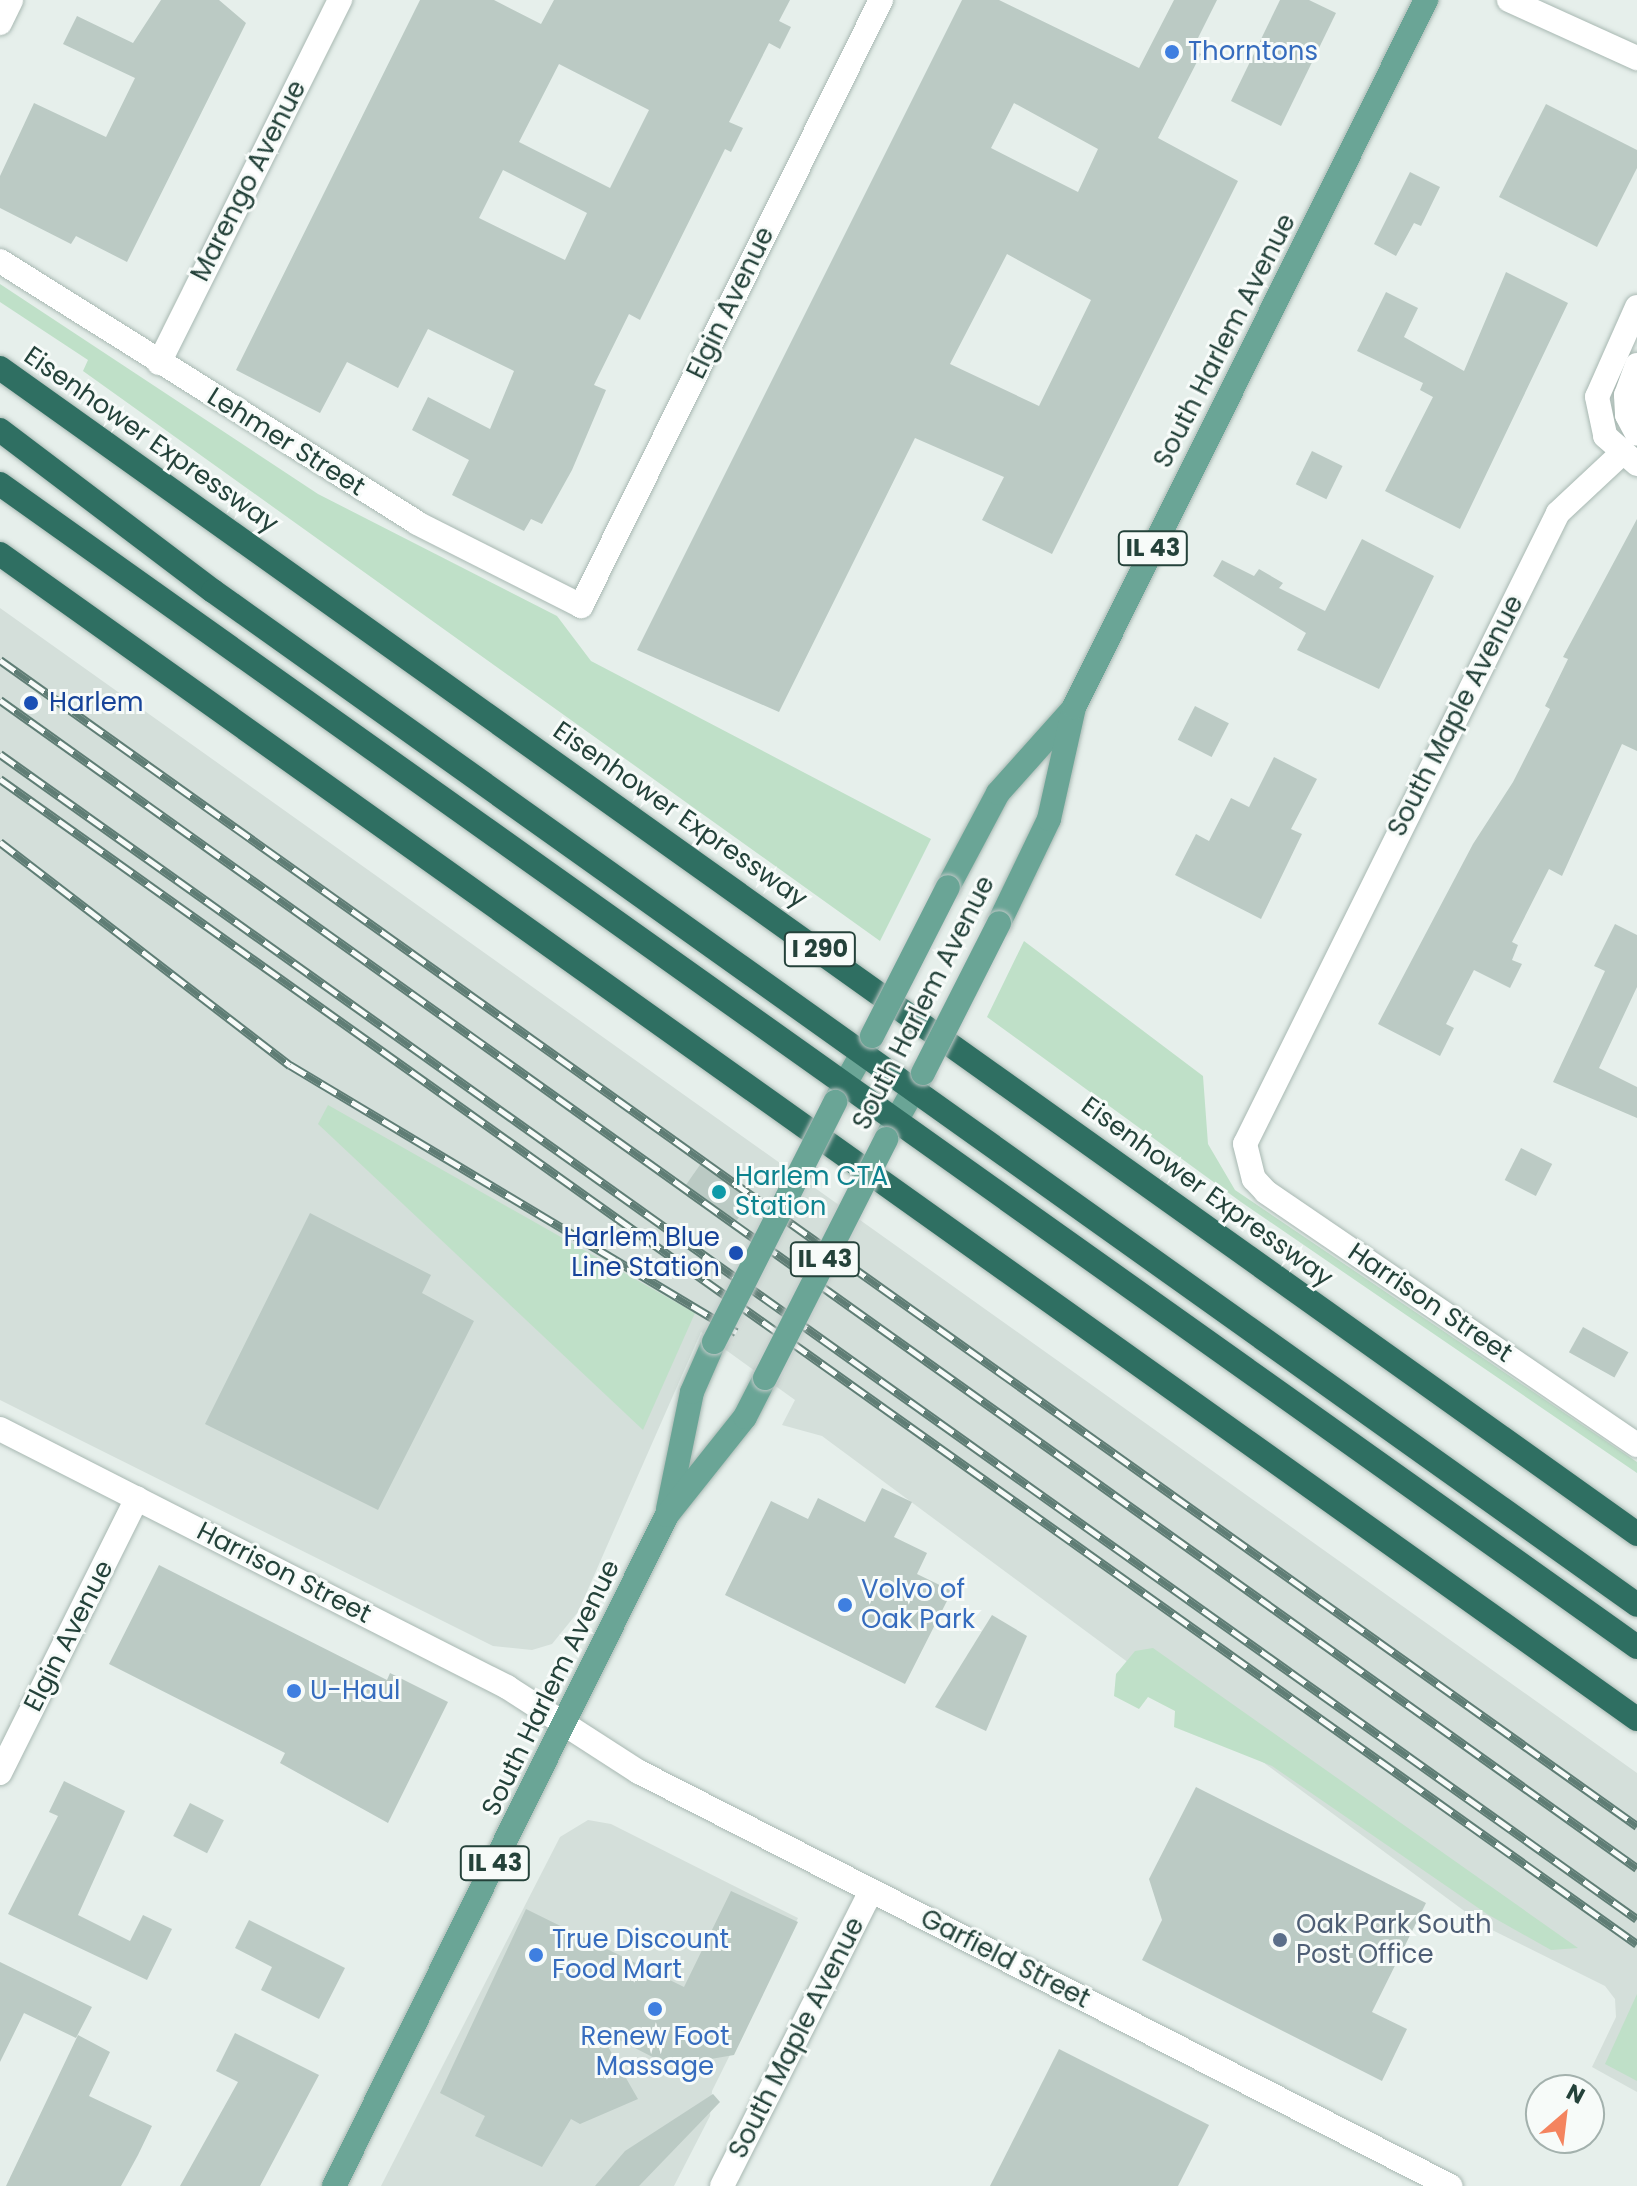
<!DOCTYPE html>
<html>
<head>
<meta charset="utf-8">
<style>
  body { margin:0 }
  #map { position:relative; width:1637px; height:2186px; overflow:hidden; background:#e6efeb; font-family:Poppins,sans-serif }
  div>[style] { position:absolute }
  [style*='--x'] { left:calc(var(--x)*1px); top:calc(var(--y)*1px); width:calc(var(--w)*1px); rotate:calc(var(--a)*1deg) }
  .built>* { inset:0; background:#d4dfda }
  .green>* { inset:0; background:#bfe0c8 }
  .building>* { inset:0; background:#bbcac4; transform-origin:0 0 }
  .roads { filter:drop-shadow(0 0 2px #a8b8b2) drop-shadow(0 0 2px #a8b8b2) }
  .street>* { height:24px; margin:-12px; padding:0 12px; transform-origin:12px; border-radius:12px; background:#fff }
  .secondary>* { height:24px; margin:-12px; padding:0 12px; transform-origin:12px; border-radius:12px; background:#fff }
  .primary>* { height:24px; margin:-12px; padding:0 12px; transform-origin:12px; border-radius:12px; background:#6aa596 }
  .highway>* { height:24px; margin:-12px; padding:0 12px; transform-origin:12px; border-radius:12px; background:#2f6f62 }
  .rail>* { height:9px; margin-top:-4.5px; transform-origin:0; background:repeating-linear-gradient(90deg,#f7fbf9 0 18px,#5f7d75 0 36px); box-sizing:border-box; border-block:2px solid #5f7d75 }
  .bridges { filter:drop-shadow(0 0 2px #c2cac8) drop-shadow(0 0 2px #c2cac8) }
  .primary-bridge>* { height:24px; margin:-12px; padding:0 12px; transform-origin:12px; border-radius:12px; background:#6aa596 }
  .dots>* { width:22px; height:22px; translate:-50% -50%; box-sizing:border-box; border:4px solid #f7fbf9; border-radius:50% }
  span { translate:-50% -50%; white-space:nowrap; text-align:center; line-height:1.15; -webkit-text-stroke:6px #f7fbf9; paint-order:stroke }
  .shield-label span { padding:2px 6px; background:#f7fbf9; border:2px solid; border-radius:6px; -webkit-text-stroke-width:0 }
  .shield-label { font-size:24px; color:#24423a; font-weight:700 }
  .shop-label { font-size:26px; color:#366cbe }
  .left { translate:0 -50%; text-align:left }
  .street-label { font-size:26px; color:#24423a }
  .transit-label { font-size:26px; color:#164399 }
  .right { translate:-100% -50%; text-align:right }
  .culture-label { font-size:26px; color:#0d838f }
  .service-label { font-size:26px; color:#4e5e75 }
  .north { position:absolute; left:1525px; top:2074px; width:80px; height:80px; box-sizing:border-box; background:#f7fbf9; border:2px solid #a3b1ad; border-radius:50%; rotate:28deg; font-size:22px; font-weight:700; line-height:32px; text-align:center; color:#24423a }
  .north::after { content:''; display:block; margin:auto; width:28px; height:36px; background:#f4845f; clip-path:polygon(50% 0,100% 100%,50% 72%,0 100%) }
</style>
</head>
<body>
<div id="map">
  <div class="built">
    <div style="clip-path:polygon(0 608px,1637px 1773px,1637px 2092px,1592px 2067px,1616px 2017px,1615px 1999px,1605px 1986px,1486px 1927px,822px 1436px,782px 1425px,795px 1400px,701px 1332px,578px 1612px,552px 1644px,532px 1650px,493px 1646px,0 1400px)"></div>
    <div style="clip-path:polygon(588px 1820px,611px 1824px,798px 1918px,712px 2091px,710px 2116px,674px 2186px,381px 2186px,560px 1837px)"></div>
  </div>
  <div class="green">
    <div style="clip-path:polygon(0 284px,318px 494px,557px 616px,591px 661px,931px 839px,880px 941px,83px 371px,88px 360px,0 302px)"></div>
    <div style="clip-path:polygon(1024px 941px,1203px 1076px,1208px 1144px,1235px 1190px,1637px 1462px,1637px 1473px,1241px 1202px,987px 1017px)"></div>
    <div style="clip-path:polygon(328px 1105px,695px 1313px,643px 1430px,318px 1124px)"></div>
    <div style="clip-path:polygon(1153px 1648px,1578px 1948px,1551px 1950px,1487px 1914px,1272px 1766px,1174px 1727px,1175px 1711px,1148px 1697px,1139px 1709px,1114px 1696px,1116px 1674px,1135px 1651px)"></div>
    <div style="clip-path:polygon(1637px 1994px,1637px 2081px,1605px 2064px)"></div>
  </div>
  <div class="building">
    <div style="clip-path:polygon(161px 0,219px 0,246px 23px,127px 262px,76px 236px,71px 244px,0 208px,0 176px,34px 103px,106px 137px,135px 78px,63px 44px,77px 16px,133px 43px)"></div>
    <div style="clip-path:polygon(evenodd,420px 0,494px 0,541px 24px,554px 0,790px 0,779px 21px,791px 27px,780px 49px,769px 43px,729px 122px,743px 128px,731px 152px,725px 149px,640px 320px,629px 314px,594px 385px,606px 390px,572px 470px,542px 524px,531px 519px,524px 531px,452px 495px,469px 460px,412px 430px,428px 397px,490px 429px,514px 371px,428px 329px,398px 388px,347px 362px,320px 413px,236px 370px,420px 0,559px 64px,649px 110px,610px 188px,519px 142px,559px 64px,420px 0,503px 170px,587px 213px,565px 260px,479px 218px,503px 170px)"></div>
    <div style="clip-path:polygon(evenodd,962px 0,999px 0,1139px 68px,1174px 0,1217px 0,1192px 50px,1201px 54px,1158px 138px,1238px 181px,1052px 554px,982px 520px,1004px 477px,915px 438px,779px 712px,637px 650px,962px 0,1014px 103px,1098px 149px,1078px 192px,991px 148px,1014px 103px,962px 0,1007px 254px,1091px 300px,1039px 406px,950px 364px,1007px 254px)"></div>
    <div style="clip-path:polygon(1280px 0,1309px 0,1336px 13px,1281px 126px,1231px 101px)"></div>
    <div style="clip-path:polygon(1546px 104px,1637px 150px,1637px 168px,1597px 247px,1499px 197px)"></div>
    <div style="clip-path:polygon(1410px 172px,1440px 187px,1421px 226px,1414px 223px,1396px 256px,1374px 244px)"></div>
    <div style="clip-path:polygon(1506px 272px,1568px 303px,1460px 529px,1385px 491px,1433px 397px,1420px 390px,1423px 383px,1357px 351px,1386px 292px,1418px 308px,1404px 337px,1464px 371px)"></div>
    <div style="left:1312px;top:451px;width:34px;height:37px;rotate:26deg"></div>
    <div style="clip-path:polygon(1637px 519px,1637px 751px,1622px 744px,1562px 876px,1549px 869px,1512px 942px,1518px 945px,1512px 960px,1522px 964px,1510px 988px,1474px 970px,1446px 1024px,1454px 1028px,1440px 1056px,1378px 1024px,1473px 844px,1513px 782px,1550px 709px,1545px 706px,1568px 659px,1563px 657px)"></div>
    <div style="clip-path:polygon(1362px 539px,1434px 576px,1379px 689px,1297px 650px,1306px 633px,1213px 576px,1222px 560px,1254px 576px,1259px 569px,1283px 583px,1279px 588px,1325px 611px)"></div>
    <div style="left:1195px;top:706px;width:38px;height:38px;rotate:27deg"></div>
    <div style="clip-path:polygon(1274px 757px,1317px 779px,1291px 829px,1302px 834px,1261px 919px,1175px 875px,1196px 834px,1209px 841px,1231px 798px,1249px 807px)"></div>
    <div style="clip-path:polygon(1615px 924px,1637px 935px,1637px 987px,1599px 1068px,1637px 1087px,1637px 1118px,1553px 1082px,1605px 971px,1594px 966px)"></div>
    <div style="left:1521px;top:1148px;width:35px;height:36px;rotate:27deg"></div>
    <div style="left:702px;top:1162px;width:62px;height:29px;rotate:35deg"></div>
    <div style="clip-path:polygon(310px 1213px,431px 1275px,422px 1293px,474px 1321px,378px 1510px,205px 1424px)"></div>
    <div style="left:1583px;top:1327px;width:52px;height:29px;rotate:29deg"></div>
    <div style="clip-path:polygon(882px 1488px,912px 1502px,894px 1537px,927px 1553px,917px 1574px,952px 1591px,905px 1684px,725px 1595px,771px 1501px,808px 1519px,818px 1498px,865px 1522px)"></div>
    <div style="clip-path:polygon(159px 1565px,387px 1680px,390px 1673px,448px 1702px,388px 1823px,280px 1763px,285px 1753px,109px 1664px)"></div>
    <div style="clip-path:polygon(992px 1615px,1027px 1636px,986px 1731px,935px 1707px)"></div>
    <div style="clip-path:polygon(64px 1781px,125px 1811px,78px 1915px,130px 1941px,143px 1915px,172px 1929px,147px 1980px,8px 1914px,58px 1816px,49px 1812px)"></div>
    <div style="clip-path:polygon(1196px 1787px,1426px 1903px,1372px 2012px,1407px 2029px,1382px 2081px,1142px 1960px,1162px 1920px,1149px 1879px)"></div>
    <div style="left:190px;top:1803px;width:38px;height:37px;rotate:27deg"></div>
    <div style="clip-path:polygon(731px 1891px,798px 1922px,734px 2055px,670px 2066px,598px 2029px,638px 2099px,580px 2124px,571px 2119px,542px 2167px,475px 2136px,485px 2116px,440px 2093px,526px 1909px,684px 1987px)"></div>
    <div style="clip-path:polygon(249px 1920px,345px 1968px,319px 2019px,261px 1990px,272px 1967px,235px 1948px)"></div>
    <div style="clip-path:polygon(0 1962px,92px 2007px,76px 2038px,24px 2013px,0 2062px)"></div>
    <div style="clip-path:polygon(235px 2033px,319px 2075px,260px 2186px,180px 2186px,238px 2082px,216px 2071px)"></div>
    <div style="clip-path:polygon(78px 2035px,110px 2052px,89px 2096px,152px 2126px,138px 2155px,121px 2186px,6px 2186px)"></div>
    <div style="clip-path:polygon(1059px 2049px,1209px 2125px,1178px 2186px,990px 2186px)"></div>
    <div style="clip-path:polygon(713px 2094px,720px 2102px,639px 2186px,595px 2186px,625px 2151px)"></div>
  </div>
  <div class="roads">
    <div class="street">
      <div style="--x:0;--y:23;--w:25;--a:-64"></div>
      <div style="--x:0;--y:261;--w:492;--a:32.1"></div>
      <div style="--x:417;--y:523;--w:184;--a:26.8"></div>
      <div style="--x:581;--y:606;--w:676;--a:-63.66"></div>
      <div style="--x:159;--y:363;--w:406;--a:-63.5"></div>
      <div style="--x:1620;--y:455;--w:85;--a:136.9"></div>
      <div style="--x:1558;--y:513;--w:704;--a:116.38"></div>
      <div style="--x:1245;--y:1144;--w:36;--a:76"></div>
      <div style="--x:1254;--y:1179;--w:18;--a:47"></div>
      <div style="--x:1266;--y:1192;--w:449;--a:34.3"></div>
      <div style="--x:0;--y:1773;--w:307;--a:-63.5"></div>
      <div style="--x:722;--y:2186;--w:330;--a:-63.2"></div>
    </div>
    <div class="secondary">
      <div style="--x:1509;--y:0;--w:141;--a:24.4"></div>
      <div style="--x:1637;--y:307;--w:98;--a:114"></div>
      <div style="--x:1597;--y:397;--w:40;--a:78"></div>
      <div style="--x:1605;--y:436;--w:43;--a:41.2"></div>
      <div style="--x:1637;--y:365;--w:32;--a:110"></div>
      <div style="--x:1626;--y:395;--w:20;--a:87"></div>
      <div style="--x:1627;--y:415;--w:21;--a:62"></div>
      <div style="--x:0;--y:1429;--w:569;--a:26.97"></div>
      <div style="--x:507;--y:1687;--w:157;--a:32.8"></div>
      <div style="--x:639;--y:1772;--w:911;--a:27.04"></div>
    </div>
    <div class="primary">
      <div style="--x:948;--y:887;--w:106;--a:-62"></div>
      <div style="--x:998;--y:793;--w:113;--a:-48.2"></div>
      <div style="--x:999;--y:923;--w:115;--a:-64.3"></div>
      <div style="--x:1049;--y:819;--w:115;--a:-77.4"></div>
      <div style="--x:1074;--y:707;--w:790;--a:-63.53"></div>
      <div style="--x:836;--y:1100;--w:73;--a:-60.6"></div>
      <div style="--x:887;--y:1137;--w:73;--a:-60.6"></div>
      <div style="--x:668;--y:1509;--w:119;--a:-78.4"></div>
      <div style="--x:692;--y:1392;--w:55;--a:-66.3"></div>
      <div style="--x:334;--y:2186;--w:749;--a:-63.61"></div>
      <div style="--x:667;--y:1515;--w:125;--a:-51.5"></div>
      <div style="--x:745;--y:1417;--w:44;--a:-62.9"></div>
    </div>
    <div class="highway">
      <div style="--x:0;--y:368;--w:2010;--a:35.46"></div>
      <div style="--x:0;--y:430;--w:267;--a:37.1"></div>
      <div style="--x:213;--y:591;--w:1748;--a:35.45"></div>
      <div style="--x:0;--y:484;--w:2008;--a:35.39"></div>
      <div style="--x:0;--y:554;--w:2009;--a:35.44"></div>
    </div>
  </div>
  <div class="rail">
    <div style="--x:0;--y:660;--w:2010;--a:35.46"></div>
    <div style="--x:0;--y:700;--w:2011;--a:35.51"></div>
    <div style="--x:0;--y:754;--w:2009;--a:35.44"></div>
    <div style="--x:0;--y:779;--w:2009;--a:35.44"></div>
    <div style="--x:0;--y:842;--w:366;--a:37.6"></div>
    <div style="--x:290;--y:1065;--w:520;--a:30.91"></div>
  </div>
  <div class="bridges">
    <div class="primary-bridge">
      <div style="--x:872;--y:1036;--w:167;--a:-63"></div>
      <div style="--x:923;--y:1073;--w:168;--a:-63.1"></div>
      <div style="--x:714;--y:1342;--w:269;--a:-63.2"></div>
      <div style="--x:765;--y:1378;--w:268;--a:-63.1"></div>
    </div>
  </div>
  <div class="dots">
    <div style="left:1172px;top:52px;background:#3f7fe0"></div>
    <div style="left:31px;top:703px;background:#1a4fb4"></div>
    <div style="left:719px;top:1192px;background:#0f9aa8"></div>
    <div style="left:736px;top:1253px;background:#1a4fb4"></div>
    <div style="left:845px;top:1605px;background:#3f7fe0"></div>
    <div style="left:294px;top:1691px;background:#3f7fe0"></div>
    <div style="left:1280px;top:1940px;background:#5c6f8a"></div>
    <div style="left:536px;top:1955px;background:#3f7fe0"></div>
    <div style="left:655px;top:2009px;background:#3f7fe0"></div>
  </div>
  <div class="shield-label">
    <span style="left:1153px;top:548px">IL 43</span>
    <span style="left:820px;top:949px">I 290</span>
    <span style="left:825px;top:1259px">IL 43</span>
    <span style="left:495px;top:1863px">IL 43</span>
  </div>
  <div class="shop-label">
    <span class="left" style="left:1188px;top:52px">Thorntons</span>
    <span class="left" style="left:861px;top:1605px">Volvo of<br>Oak Park</span>
    <span class="left" style="left:310px;top:1691px">U-Haul</span>
    <span class="left" style="left:552px;top:1955px">True Discount<br>Food Mart</span>
    <span style="left:655px;top:2052px">Renew Foot<br>Massage</span>
  </div>
  <div class="street-label">
    <span style="left:249px;top:181px;rotate:-63deg">Marengo Avenue</span>
    <span style="left:731px;top:303px;rotate:-64deg">Elgin Avenue</span>
    <span style="left:1225px;top:341px;rotate:-63deg">South Harlem Avenue</span>
    <span style="left:151px;top:440px;rotate:35deg">Eisenhower Expressway</span>
    <span style="left:286px;top:442px;rotate:32deg">Lehmer Street</span>
    <span style="left:1456px;top:716px;rotate:-63deg">South Maple Avenue</span>
    <span style="left:680px;top:815px;rotate:35deg">Eisenhower Expressway</span>
    <span style="left:924px;top:1003px;rotate:-63deg">South Harlem Avenue</span>
    <span style="left:1207px;top:1192px;rotate:36deg">Eisenhower Expressway</span>
    <span style="left:1430px;top:1303px;rotate:34deg">Harrison Street</span>
    <span style="left:284px;top:1573px;rotate:27deg">Harrison Street</span>
    <span style="left:69px;top:1636px;rotate:-63deg">Elgin Avenue</span>
    <span style="left:551px;top:1688px;rotate:-64deg">South Harlem Avenue</span>
    <span style="left:1005px;top:1959px;rotate:27deg">Garfield Street</span>
    <span style="left:797px;top:2038px;rotate:-63deg">South Maple Avenue</span>
  </div>
  <div class="transit-label">
    <span class="left" style="left:49px;top:703px">Harlem</span>
    <span class="right" style="left:720px;top:1253px">Harlem Blue<br>Line Station</span>
  </div>
  <div class="culture-label">
    <span class="left" style="left:735px;top:1192px">Harlem CTA<br>Station</span>
  </div>
  <div class="service-label">
    <span class="left" style="left:1296px;top:1940px">Oak Park South<br>Post Office</span>
  </div>
  <div class="north">N</div>
</div>
</body>
</html>
